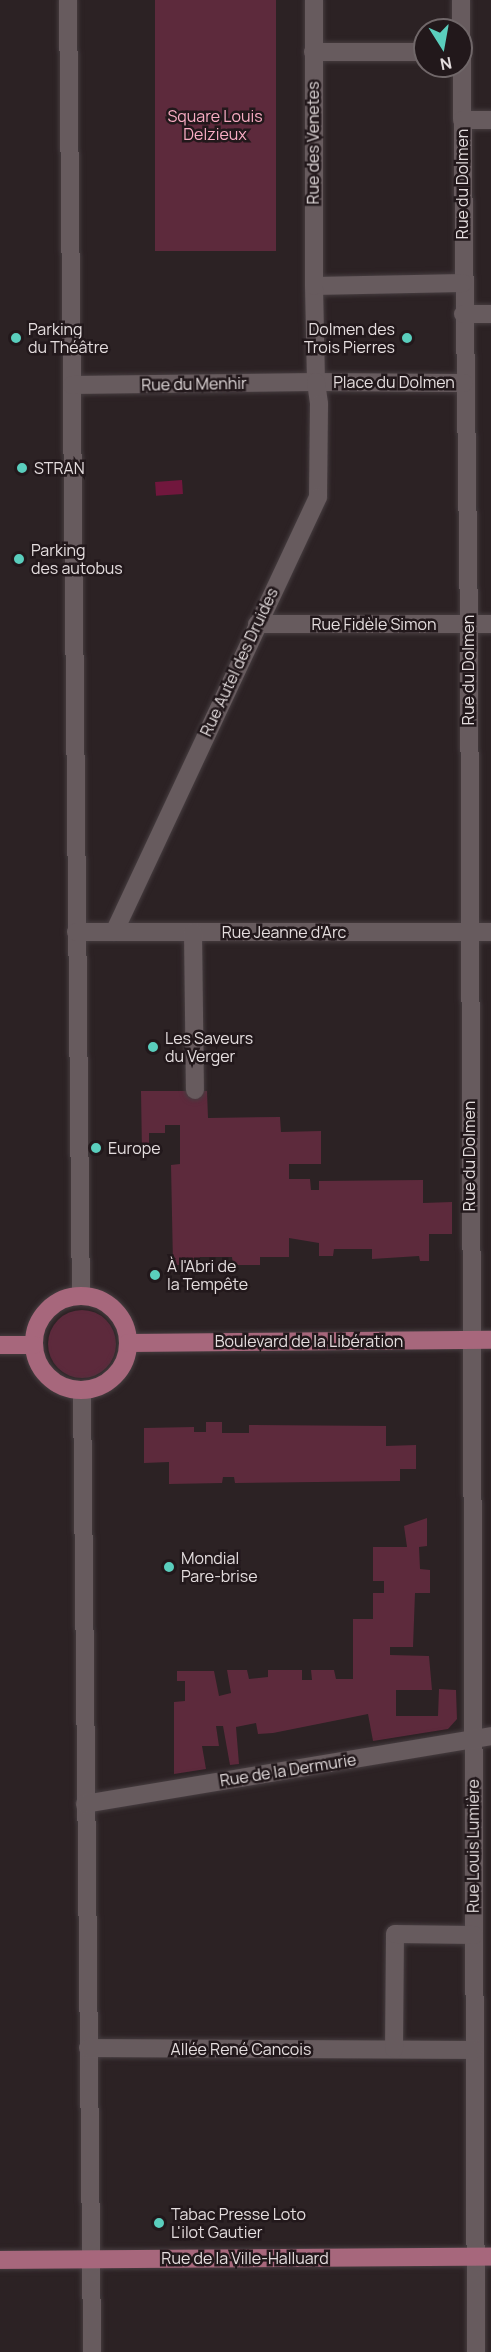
<!DOCTYPE html>
<html>
<head>
<meta charset="utf-8">
<style>
  body { margin:0 }
  #map { position:relative; width:491px; height:2352px; overflow:hidden; background:#2c2224; font-family:Manrope,sans-serif }
  div>[style] { position:absolute }
  [style*='--x'] { left:calc(var(--x)*1px); top:calc(var(--y)*1px); width:calc(var(--w)*1px); rotate:calc(var(--a)*1deg) }
  .green>* { inset:0; background:#5d2a3c; transform-origin:0 0 }
  .round { border-radius:50% }
  .water>* { inset:0; background:#71173d; transform-origin:0 0 }
  .roads { filter:drop-shadow(0 0 2px #463d40) drop-shadow(0 0 2px #463d40) }
  .minor>* { height:18px; margin:-9px; padding:0 9px; transform-origin:9px; border-radius:9px; background:#675b5e }
  .major>* { height:18px; margin:-9px; padding:0 9px; transform-origin:9px; border-radius:9px; background:#a7677c }
  .major>.ring { margin:-9px; padding:0; box-sizing:content-box; background:none; border:18px solid #a7677c; border-radius:50% }
  .dots>* { width:16px; height:16px; translate:-50% -50%; box-sizing:border-box; border:3px solid #22181b; border-radius:50% }
  span { translate:-50% -50%; white-space:nowrap; text-align:center; line-height:1.15; -webkit-text-stroke:5px #22181b; paint-order:stroke }
  .park-label { font-size:16px; color:#f9adc4 }
  .street-label { font-size:16px; color:#e4ddde }
  .poi-label { font-size:16px; color:#e4ddde }
  .left { translate:0 -50%; text-align:left }
  .right { translate:-100% -50%; text-align:right }
  .north { position:absolute; left:413px; top:18px; width:60px; height:60px; box-sizing:border-box; background:#22181b; border:2px solid #706769; border-radius:50%; rotate:169deg; font-size:16px; font-weight:700; line-height:24px; text-align:center; color:#e4ddde }
  .north::after { content:''; display:block; margin:auto; width:21px; height:27px; background:#5acebd; clip-path:polygon(50% 0,100% 100%,50% 72%,0 100%) }
</style>
</head>
<body>
<div id="map">
  <div class="green">
    <div style="left:155px;top:0;width:121px;height:251px"></div>
    <div style="clip-path:polygon(141px 1091px,207px 1091px,208px 1118px,280px 1117px,281px 1132px,321px 1131px,321px 1164px,289px 1164px,289px 1179px,310px 1179px,311px 1190px,319px 1190px,319px 1181px,423px 1180px,423px 1203px,452px 1202px,452px 1234px,429px 1234px,429px 1261px,420px 1261px,419px 1256px,372px 1259px,372px 1249px,334px 1249px,333px 1256px,319px 1256px,319px 1243px,289px 1238px,289px 1257px,260px 1257px,260px 1265px,233px 1265px,232px 1257px,200px 1257px,199px 1265px,173px 1265px,171px 1165px,180px 1164px,180px 1125px,165px 1125px,165px 1133px,149px 1133px,149px 1153px,142px 1153px)"></div>
    <div class="round" style="left:48px;top:1310px;width:68px;height:68px"></div>
    <div style="clip-path:polygon(206px 1422px,222px 1422px,222px 1433px,249px 1433px,249px 1425px,386px 1426px,386px 1446px,416px 1445px,416px 1469px,400px 1469px,400px 1481px,235px 1483px,234px 1477px,223px 1477px,222px 1483px,169px 1484px,169px 1462px,144px 1463px,144px 1428px,194px 1427px,194px 1432px,206px 1432px)"></div>
    <div style="clip-path:polygon(427px 1518px,427px 1546px,419px 1547px,420px 1569px,430px 1570px,430px 1593px,415px 1593px,413px 1647px,390px 1647px,390px 1655px,429px 1656px,432px 1690px,396px 1690px,396px 1716px,438px 1716px,439px 1689px,456px 1690px,457px 1719px,448px 1729px,373px 1741px,368px 1714px,273px 1733px,258px 1734px,256px 1723px,236px 1727px,239px 1764px,230px 1765px,223px 1726px,216px 1726px,219px 1746px,202px 1746px,206px 1769px,174px 1774px,174px 1702px,185px 1701px,185px 1681px,177px 1681px,177px 1671px,214px 1671px,219px 1696px,231px 1693px,227px 1670px,247px 1670px,249px 1679px,268px 1677px,268px 1670px,302px 1670px,302px 1680px,312px 1680px,311px 1670px,334px 1670px,336px 1679px,353px 1679px,353px 1619px,373px 1619px,373px 1593px,384px 1593px,384px 1581px,373px 1581px,373px 1547px,407px 1547px,404px 1526px)"></div>
  </div>
  <div class="water">
    <div style="left:182px;top:480px;width:14px;height:27px;rotate:86deg"></div>
  </div>
  <div class="roads">
    <div class="minor">
      <div style="--x:68;--y:0;--w:1296;--a:89.43"></div>
      <div style="--x:461;--y:0;--w:624;--a:89.27"></div>
      <div style="--x:469;--y:624;--w:1728;--a:89.77"></div>
      <div style="--x:313;--y:52;--w:112;--a:0"></div>
      <div style="--x:462;--y:120;--w:29;--a:0"></div>
      <div style="--x:463;--y:283;--w:149;--a:178.8"></div>
      <div style="--x:314;--y:286;--w:96;--a:88.8"></div>
      <div style="--x:316;--y:382;--w:148;--a:0.4"></div>
      <div style="--x:314;--y:286;--w:286;--a:-90"></div>
      <div style="--x:463;--y:314;--w:28;--a:0"></div>
      <div style="--x:72;--y:385;--w:244;--a:-0.7"></div>
      <div style="--x:316;--y:382;--w:22;--a:82"></div>
      <div style="--x:319;--y:404;--w:93;--a:90.6"></div>
      <div style="--x:318;--y:497;--w:480;--a:115.1"></div>
      <div style="--x:257;--y:624;--w:234;--a:0"></div>
      <div style="--x:76;--y:932;--w:415;--a:0"></div>
      <div style="--x:193;--y:932;--w:158;--a:89.3"></div>
      <div style="--x:82;--y:1390;--w:962;--a:89.4"></div>
      <div style="--x:85;--y:1804;--w:412;--a:-9.5"></div>
      <div style="--x:88;--y:2048;--w:386;--a:0.3"></div>
      <div style="--x:394;--y:2049;--w:115;--a:-89.5"></div>
      <div style="--x:395;--y:1934;--w:79;--a:0.7"></div>
    </div>
    <div class="major">
      <div class="ring" style="left:34px;top:1296px;width:76px;height:76px"></div>
      <div style="--x:128;--y:1343;--w:363;--a:-0.5"></div>
      <div style="--x:0;--y:1345;--w:34;--a:0"></div>
      <div style="--x:0;--y:2260;--w:491;--a:-0.4"></div>
    </div>
  </div>
  <div class="dots">
    <div style="left:16px;top:338px;background:#5acebd"></div>
    <div style="left:407px;top:338px;background:#5acebd"></div>
    <div style="left:22px;top:468px;background:#5acebd"></div>
    <div style="left:19px;top:559px;background:#5acebd"></div>
    <div style="left:153px;top:1047px;background:#5acebd"></div>
    <div style="left:96px;top:1148px;background:#5acebd"></div>
    <div style="left:155px;top:1275px;background:#5acebd"></div>
    <div style="left:169px;top:1567px;background:#5acebd"></div>
    <div style="left:159px;top:2223px;background:#5acebd"></div>
  </div>
  <div class="park-label">
    <span style="left:215px;top:125px">Square Louis<br>Delzieux</span>
  </div>
  <div class="street-label">
    <span style="left:313px;top:143px;rotate:-90deg">Rue des Venetes</span>
    <span style="left:462px;top:184px;rotate:-90deg">Rue du Dolmen</span>
    <span style="left:394px;top:382px">Place du Dolmen</span>
    <span style="left:194px;top:384px;rotate:-1deg">Rue du Menhir</span>
    <span style="left:374px;top:624px">Rue Fidèle Simon</span>
    <span style="left:239px;top:662px;rotate:-65deg">Rue Autel des Druides</span>
    <span style="left:468px;top:670px;rotate:-90deg">Rue du Dolmen</span>
    <span style="left:284px;top:932px">Rue Jeanne d'Arc</span>
    <span style="left:469px;top:1156px;rotate:-90deg">Rue du Dolmen</span>
    <span style="left:309px;top:1341px">Boulevard de la Libération</span>
    <span style="left:288px;top:1770px;rotate:-9deg">Rue de la Dermurie</span>
    <span style="left:473px;top:1846px;rotate:-90deg">Rue Louis Lumière</span>
    <span style="left:241px;top:2049px">Allée René Cancois</span>
    <span style="left:245px;top:2258px">Rue de la Ville-Halluard</span>
  </div>
  <div class="poi-label">
    <span class="left" style="left:28px;top:338px">Parking<br>du Théâtre</span>
    <span class="right" style="left:395px;top:338px">Dolmen des<br>Trois Pierres</span>
    <span class="left" style="left:34px;top:468px">STRAN</span>
    <span class="left" style="left:31px;top:559px">Parking<br>des autobus</span>
    <span class="left" style="left:165px;top:1047px">Les Saveurs<br>du Verger</span>
    <span class="left" style="left:108px;top:1148px">Europe</span>
    <span class="left" style="left:167px;top:1275px">À l'Abri de<br>la Tempête</span>
    <span class="left" style="left:181px;top:1567px">Mondial<br>Pare-brise</span>
    <span class="left" style="left:171px;top:2223px">Tabac Presse Loto<br>L'ilot Gautier</span>
  </div>
  <div class="north">N</div>
</div>
</body>
</html>
